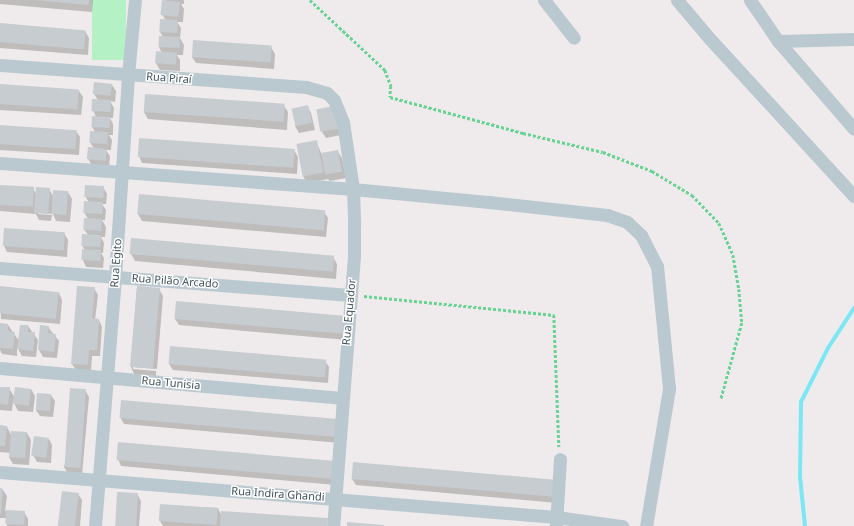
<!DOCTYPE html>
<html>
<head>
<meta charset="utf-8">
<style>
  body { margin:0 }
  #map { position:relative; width:854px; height:526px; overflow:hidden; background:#efebec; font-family:"Noto Sans",sans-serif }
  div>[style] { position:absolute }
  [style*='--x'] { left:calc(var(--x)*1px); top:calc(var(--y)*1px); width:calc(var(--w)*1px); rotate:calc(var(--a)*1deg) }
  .green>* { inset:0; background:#b4f2c6; transform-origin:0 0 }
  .shadow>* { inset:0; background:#0003 }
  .stream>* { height:4px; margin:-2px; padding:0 2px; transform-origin:2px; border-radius:2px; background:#7ce7f4 }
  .building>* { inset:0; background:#c7ccd1; transform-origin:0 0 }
  .path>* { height:2.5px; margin-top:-1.25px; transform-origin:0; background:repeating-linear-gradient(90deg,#69d394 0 3px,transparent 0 5px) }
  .street>* { height:13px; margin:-6.5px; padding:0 6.5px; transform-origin:6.5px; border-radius:6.5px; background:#bac9d0 }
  span { translate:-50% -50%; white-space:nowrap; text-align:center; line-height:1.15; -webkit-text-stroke:3px #fff; paint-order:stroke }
  .street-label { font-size:11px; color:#42525b }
</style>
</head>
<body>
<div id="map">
  <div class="green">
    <div style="left:92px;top:0;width:34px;height:60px"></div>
  </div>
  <div class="shadow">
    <div style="clip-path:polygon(0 0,93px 0,92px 12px,0 4px)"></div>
    <div style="clip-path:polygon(165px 0,184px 0,184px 4px,181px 4px,184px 9px,183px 22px,177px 22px,181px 28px,180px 38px,184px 45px,183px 55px,177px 55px,180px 60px,180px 71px,160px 70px,156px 63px,162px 53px,159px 47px,159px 37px,163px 37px,160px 32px,161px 20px,166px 21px,162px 14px)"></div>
    <div style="clip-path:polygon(0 25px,85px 31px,89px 38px,88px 55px,0 48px)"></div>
    <div style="clip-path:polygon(271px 47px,275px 54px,274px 69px,196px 63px,192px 57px)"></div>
    <div style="clip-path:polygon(0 85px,79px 91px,83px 97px,81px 115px,0 110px)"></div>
    <div style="clip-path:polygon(112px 85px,116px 91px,115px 102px,110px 101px,114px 108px,113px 118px,110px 118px,113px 124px,113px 135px,109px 135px,112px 140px,111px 150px,106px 150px,110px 156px,109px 167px,92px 165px,88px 159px,94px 149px,90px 142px,95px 132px,92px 127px,96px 117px,93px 110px,98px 100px,94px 94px)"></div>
    <div style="clip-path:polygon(284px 106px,288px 112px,287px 130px,148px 119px,144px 112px)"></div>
    <div style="clip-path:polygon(307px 106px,311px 113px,315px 130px,299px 133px,295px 126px)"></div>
    <div style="clip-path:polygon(333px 107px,341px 135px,326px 138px,322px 132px)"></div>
    <div style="clip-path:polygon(0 126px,76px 131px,80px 137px,79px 155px,0 150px)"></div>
    <div style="clip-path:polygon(316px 141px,322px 155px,338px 152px,342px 158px,346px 178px,330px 181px,328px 179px,307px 183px,303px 176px)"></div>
    <div style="clip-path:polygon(294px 150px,298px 157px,297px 174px,142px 163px,139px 156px)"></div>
    <div style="clip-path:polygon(0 186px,33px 188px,36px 194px,49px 189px,53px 196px,68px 192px,72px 199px,70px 222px,56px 221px,53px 214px,38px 212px,38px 214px,52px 215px,51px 221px,39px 220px,36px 214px,0 211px)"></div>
    <div style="clip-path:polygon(103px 187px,107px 194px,106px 204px,102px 204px,106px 210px,105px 220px,102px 220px,106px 227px,105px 237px,101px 237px,104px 243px,103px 253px,101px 253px,104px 258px,103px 268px,86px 267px,83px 260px,83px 250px,85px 250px,82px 245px,88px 235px,84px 229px,88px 219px,84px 212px,89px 202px,85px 196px)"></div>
    <div style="clip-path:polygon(324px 212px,328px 218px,326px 237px,142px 221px,138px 214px)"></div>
    <div style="clip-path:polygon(64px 233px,68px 240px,67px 257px,7px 252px,4px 246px)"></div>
    <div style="clip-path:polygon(131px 254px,333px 257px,337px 264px,336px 279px,135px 261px)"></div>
    <div style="clip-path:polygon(137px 287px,159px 289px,163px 296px,157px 369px,133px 367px,133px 369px,156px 371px,156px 376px,134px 374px,131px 367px)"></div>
    <div style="clip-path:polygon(0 288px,59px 293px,62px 300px,60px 324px,1px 319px)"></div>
    <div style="clip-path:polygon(94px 288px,98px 295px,95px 320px,99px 320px,102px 327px,100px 356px,92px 356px,91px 371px,76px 370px,72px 364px)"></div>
    <div style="clip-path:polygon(345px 317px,347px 340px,179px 325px,175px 319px)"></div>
    <div style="clip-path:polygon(8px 325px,19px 341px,28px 326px,38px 340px,36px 357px,22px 356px,17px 347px,17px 356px,2px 354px,0 350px,0 332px)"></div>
    <div style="clip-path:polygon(48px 327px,59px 341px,57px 358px,43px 357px,39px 350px)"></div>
    <div style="clip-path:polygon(325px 361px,329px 367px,328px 383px,173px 370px,169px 364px)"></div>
    <div style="clip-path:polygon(0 388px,9px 388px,15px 398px,31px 389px,35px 396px,33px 412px,18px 411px,13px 401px,12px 411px,0 410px)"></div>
    <div style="clip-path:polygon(85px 390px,89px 397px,82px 475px,68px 474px,64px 467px)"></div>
    <div style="clip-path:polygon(51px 395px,55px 401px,53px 417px,40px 416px,36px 410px)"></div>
    <div style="clip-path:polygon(120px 417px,337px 420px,340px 443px,124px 424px)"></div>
    <div style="clip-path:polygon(0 426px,7px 427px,11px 435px,27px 433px,31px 440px,29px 465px,13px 464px,9px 457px,10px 453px,0 452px)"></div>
    <div style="clip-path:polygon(49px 439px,52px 445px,51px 463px,37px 462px,33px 455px)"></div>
    <div style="clip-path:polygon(118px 459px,334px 462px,336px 485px,121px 466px)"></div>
    <div style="clip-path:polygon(352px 479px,554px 480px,557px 503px,356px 485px)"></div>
    <div style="clip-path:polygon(0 490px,3px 490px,7px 496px,5px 511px,24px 512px,28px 519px,28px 526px,7px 526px,6px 518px,0 518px)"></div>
    <div style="clip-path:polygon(78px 494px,82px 500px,80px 526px,61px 526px)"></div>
    <div style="clip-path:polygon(137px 494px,141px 501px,139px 526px,115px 526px)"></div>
    <div style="clip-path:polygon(161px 505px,218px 508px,221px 515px,331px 526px,163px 526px,160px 521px)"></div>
  </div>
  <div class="stream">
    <div style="--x:805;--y:526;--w:49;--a:-95.8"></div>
    <div style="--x:800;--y:477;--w:75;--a:-89.2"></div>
    <div style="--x:801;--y:402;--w:60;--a:-63.4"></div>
    <div style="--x:828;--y:348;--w:48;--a:-57"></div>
  </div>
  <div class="building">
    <div style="clip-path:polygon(35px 0,89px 0,88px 5px)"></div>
    <div style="left:162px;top:0;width:18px;height:15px;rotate:6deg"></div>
    <div style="left:160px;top:19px;width:18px;height:13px;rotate:3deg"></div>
    <div style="left:0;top:23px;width:86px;height:19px;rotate:5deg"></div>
    <div style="left:159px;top:36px;width:21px;height:11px;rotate:3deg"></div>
    <div style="left:193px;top:40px;width:79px;height:17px;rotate:4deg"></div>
    <div style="left:156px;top:51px;width:21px;height:12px;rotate:5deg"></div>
    <div style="left:94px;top:82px;width:18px;height:12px;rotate:6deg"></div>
    <div style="left:0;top:84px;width:79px;height:20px;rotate:4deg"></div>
    <div style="left:145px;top:94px;width:140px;height:18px;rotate:4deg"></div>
    <div style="left:92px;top:99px;width:19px;height:12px;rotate:3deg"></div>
    <div style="left:308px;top:105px;width:18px;height:17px;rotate:77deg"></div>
    <div style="left:334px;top:106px;width:23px;height:18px;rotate:80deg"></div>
    <div style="left:92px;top:116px;width:18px;height:11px;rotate:3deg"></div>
    <div style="left:0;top:125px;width:77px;height:19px;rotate:4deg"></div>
    <div style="left:90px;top:131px;width:18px;height:12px;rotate:3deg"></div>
    <div style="left:139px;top:138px;width:156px;height:19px;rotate:4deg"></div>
    <div style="left:317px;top:140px;width:33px;height:21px;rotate:79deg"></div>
    <div style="left:88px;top:147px;width:19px;height:12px;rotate:6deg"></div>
    <div style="left:338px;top:150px;width:22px;height:17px;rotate:80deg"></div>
    <div style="left:0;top:185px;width:34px;height:20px;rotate:3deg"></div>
    <div style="left:85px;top:185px;width:19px;height:12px;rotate:3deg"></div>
    <div style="left:36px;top:187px;width:14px;height:26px;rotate:4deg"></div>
    <div style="left:53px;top:190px;width:15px;height:24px;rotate:4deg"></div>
    <div style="left:139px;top:194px;width:187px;height:20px;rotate:5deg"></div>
    <div style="left:84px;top:201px;width:19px;height:12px;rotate:3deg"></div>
    <div style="left:84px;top:218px;width:18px;height:12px;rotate:3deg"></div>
    <div style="left:4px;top:228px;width:61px;height:18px;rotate:4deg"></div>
    <div style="left:82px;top:234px;width:19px;height:12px;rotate:3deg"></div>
    <div style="left:131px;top:238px;width:204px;height:16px;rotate:5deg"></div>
    <div style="left:82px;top:249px;width:19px;height:11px;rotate:3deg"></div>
    <div style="left:0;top:286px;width:59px;height:27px;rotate:6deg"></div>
    <div style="clip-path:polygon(77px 286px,95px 287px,92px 318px,99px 319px,97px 350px,89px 350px,88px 365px,71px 364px)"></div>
    <div style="left:137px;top:286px;width:23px;height:81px;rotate:5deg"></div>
    <div style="left:176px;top:301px;width:171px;height:18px;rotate:5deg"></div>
    <div style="clip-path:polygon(0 323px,8px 324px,8px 331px,15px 332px,13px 349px,0 348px)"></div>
    <div style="clip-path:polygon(20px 325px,28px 325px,28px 332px,35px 332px,33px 351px,17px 349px)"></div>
    <div style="clip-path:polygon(40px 325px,49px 326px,48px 333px,56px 334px,54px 352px,38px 350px)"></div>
    <div style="left:170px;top:346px;width:157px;height:18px;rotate:5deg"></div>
    <div style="clip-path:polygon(0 387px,10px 387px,8px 405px,0 404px)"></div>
    <div style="left:15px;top:387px;width:16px;height:17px;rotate:7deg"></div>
    <div style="left:70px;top:388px;width:16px;height:79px;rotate:4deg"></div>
    <div style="left:37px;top:393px;width:14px;height:17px;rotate:4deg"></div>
    <div style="left:121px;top:400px;width:218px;height:18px;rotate:5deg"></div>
    <div style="clip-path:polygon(0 425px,7px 426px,5px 446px,0 446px)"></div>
    <div style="left:11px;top:431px;width:16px;height:26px;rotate:4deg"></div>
    <div style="left:34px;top:436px;width:15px;height:20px;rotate:8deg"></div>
    <div style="left:118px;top:442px;width:218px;height:18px;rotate:5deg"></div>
    <div style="left:353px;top:462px;width:203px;height:17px;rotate:5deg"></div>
    <div style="clip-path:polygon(0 488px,3px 489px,1px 514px,0 514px)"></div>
    <div style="left:62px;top:491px;width:17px;height:35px;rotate:7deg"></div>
    <div style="left:117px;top:492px;width:21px;height:34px;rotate:3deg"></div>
    <div style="left:160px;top:504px;width:58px;height:17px;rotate:4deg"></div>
    <div style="left:6px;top:510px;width:19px;height:14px;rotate:3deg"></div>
    <div style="clip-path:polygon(221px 511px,328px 518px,327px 526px,220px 526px)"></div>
    <div style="clip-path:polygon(347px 522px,384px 525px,384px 526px,347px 526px)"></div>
  </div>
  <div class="path">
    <div style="--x:310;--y:0;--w:103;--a:43"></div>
    <div style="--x:385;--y:70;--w:17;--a:69"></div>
    <div style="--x:391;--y:86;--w:11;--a:95"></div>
    <div style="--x:390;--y:97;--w:138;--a:15.1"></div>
    <div style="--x:523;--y:133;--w:82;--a:13.4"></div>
    <div style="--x:603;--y:152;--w:53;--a:21.2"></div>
    <div style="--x:652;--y:171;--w:47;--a:31"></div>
    <div style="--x:692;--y:195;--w:39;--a:46"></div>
    <div style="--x:719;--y:223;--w:35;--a:66"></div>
    <div style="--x:733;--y:255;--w:35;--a:80"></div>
    <div style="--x:739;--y:289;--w:34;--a:85"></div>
    <div style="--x:742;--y:323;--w:79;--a:105.4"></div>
    <div style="--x:364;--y:296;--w:191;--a:5.7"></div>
    <div style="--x:554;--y:315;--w:132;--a:87.8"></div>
  </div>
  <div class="street">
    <div style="--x:544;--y:0;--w:48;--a:51.7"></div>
    <div style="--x:677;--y:0;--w:51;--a:49.8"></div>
    <div style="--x:710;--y:39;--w:213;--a:47.5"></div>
    <div style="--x:750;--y:0;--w:50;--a:55.7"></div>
    <div style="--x:778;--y:41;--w:116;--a:49.2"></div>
    <div style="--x:778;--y:41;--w:76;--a:-1.5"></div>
    <div style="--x:0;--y:65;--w:307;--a:4.1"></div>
    <div style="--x:306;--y:87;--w:22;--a:16"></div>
    <div style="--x:327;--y:93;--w:10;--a:45"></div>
    <div style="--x:334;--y:100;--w:24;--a:68"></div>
    <div style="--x:343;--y:122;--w:68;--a:81.5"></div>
    <div style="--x:353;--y:189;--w:36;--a:88"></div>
    <div style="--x:354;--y:225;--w:31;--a:90"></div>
    <div style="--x:354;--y:256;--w:271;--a:94.4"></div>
    <div style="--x:0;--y:163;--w:354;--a:4.2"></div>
    <div style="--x:353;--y:189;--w:137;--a:5.5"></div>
    <div style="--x:489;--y:202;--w:119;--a:6.3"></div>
    <div style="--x:607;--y:215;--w:21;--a:19"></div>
    <div style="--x:627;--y:222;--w:19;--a:43"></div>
    <div style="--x:641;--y:235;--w:35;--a:63"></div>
    <div style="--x:657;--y:266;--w:124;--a:84.4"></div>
    <div style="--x:669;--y:389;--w:139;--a:99.5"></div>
    <div style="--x:0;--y:268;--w:351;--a:4.4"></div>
    <div style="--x:0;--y:368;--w:343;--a:5"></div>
    <div style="--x:0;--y:472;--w:558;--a:4.63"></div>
    <div style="--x:556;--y:517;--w:67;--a:7.8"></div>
    <div style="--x:95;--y:526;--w:250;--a:-85.4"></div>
    <div style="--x:115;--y:277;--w:202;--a:-86.3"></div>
    <div style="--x:128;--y:75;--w:75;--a:-84.7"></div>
    <div style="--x:556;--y:526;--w:67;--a:-86.6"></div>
  </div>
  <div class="street-label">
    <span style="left:169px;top:78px;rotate:4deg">Rua Piraí</span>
    <span style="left:116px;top:263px;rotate:-86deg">Rua Egito</span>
    <span style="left:175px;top:281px;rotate:4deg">Rua Pilão Arcado</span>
    <span style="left:349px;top:312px;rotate:-85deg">Rua Equador</span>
    <span style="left:171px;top:383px;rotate:5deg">Rua Tunisia</span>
    <span style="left:278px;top:494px;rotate:4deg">Rua Indira Ghandi</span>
  </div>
</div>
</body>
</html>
